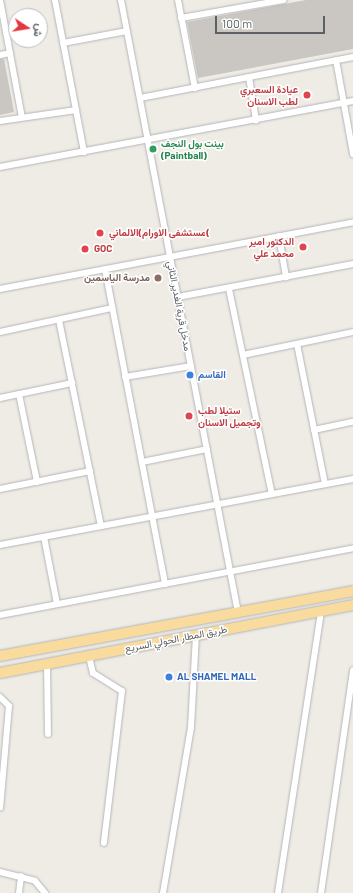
<!DOCTYPE html>
<html>
<head>
<meta charset="utf-8">
<style>
  body { margin:0 }
  #map { position:relative; width:353px; height:893px; overflow:hidden; background:#efebe5; font-family:Barlow,Vazirmatn,sans-serif }
  div>[style] { position:absolute }
  [style*='--x'] { left:calc(var(--x)*1px); top:calc(var(--y)*1px); width:calc(var(--w)*1px); rotate:calc(var(--a)*1deg) }
  .building>* { inset:0; background:#cac6c1 }
  .roads { filter:drop-shadow(0 0 1px #b2b6b9) drop-shadow(0 0 1px #b2b6b9) }
  .minor>* { height:6px; margin:-3px; padding:0 3px; transform-origin:3px; border-radius:3px; background:#fff }
  .trunk>* { height:10px; margin:-5px; padding:0 5px; transform-origin:5px; border-radius:5px; background:#fadb9e }
  .dots>* { width:11px; height:11px; translate:-50% -50%; box-sizing:border-box; border:2px solid #fff; border-radius:50% }
  span { translate:-50% -50%; white-space:nowrap; text-align:center; line-height:1.15; -webkit-text-stroke:3px #fff; paint-order:stroke }
  .health-label { font-size:10px; color:#be3a42; font-weight:700 }
  .right { translate:-100% -50%; text-align:right }
  .left { translate:0 -50%; text-align:left }
  .leisure-label { font-size:10px; color:#27864d; font-weight:700 }
  .education-label { font-size:10px; color:#785e54; font-weight:700 }
  .street-label { font-size:10px; color:#5d6165 }
  .shop-label { font-size:10px; color:#366cbe; font-weight:700 }
  .north { position:absolute; left:8px; top:8px; width:40px; height:40px; box-sizing:border-box; background:#fff; border:1px solid #bec0c1; border-radius:50%; rotate:102deg; font-size:11px; font-weight:700; line-height:16px; text-align:center; color:#5d6165 }
  .north::after { content:''; display:block; margin:auto; width:14px; height:18px; background:#e33640; clip-path:polygon(50% 0,100% 100%,50% 72%,0 100%) }
  .scale { position:absolute; left:215px; top:16px; width:110px; height:18px; box-sizing:border-box; border:2px solid #5d6165; border-top:0; padding-left:5px; font-size:12px; line-height:14px; white-space:nowrap; color:#5d6165; -webkit-text-stroke:3px #fff; paint-order:stroke }
</style>
</head>
<body>
<div id="map">
  <div class="building">
    <div style="clip-path:polygon(306px 0,353px 0,353px 49px,198px 78px,187px 22px)"></div>
    <div style="clip-path:polygon(0 59px,4px 59px,14px 112px,0 115px)"></div>
  </div>
  <div class="roads">
    <div class="minor">
      <div style="--x:0;--y:0;--w:119;--a:79.4"></div>
      <div style="--x:55;--y:0;--w:155;--a:79.2"></div>
      <div style="--x:121;--y:0;--w:624;--a:79.19"></div>
      <div style="--x:178;--y:0;--w:90;--a:79.1"></div>
      <div style="--x:181;--y:18;--w:104;--a:-10"></div>
      <div style="--x:63;--y:43;--w:65;--a:-10.6"></div>
      <div style="--x:0;--y:55;--w:10;--a:-11"></div>
      <div style="--x:336;--y:60;--w:96;--a:79.7"></div>
      <div style="--x:249;--y:77;--w:44;--a:80.8"></div>
      <div style="--x:140;--y:98;--w:217;--a:-10.9"></div>
      <div style="--x:0;--y:121;--w:77;--a:-8.2"></div>
      <div style="--x:0;--y:167;--w:359;--a:-10.6"></div>
      <div style="--x:279;--y:236;--w:42;--a:80.3"></div>
      <div style="--x:105;--y:269;--w:321;--a:79.2"></div>
      <div style="--x:0;--y:289;--w:359;--a:-10.7"></div>
      <div style="--x:229;--y:289;--w:209;--a:78.2"></div>
      <div style="--x:178;--y:297;--w:178;--a:-10.7"></div>
      <div style="--x:59;--y:320;--w:210;--a:78.5"></div>
      <div style="--x:0;--y:332;--w:115;--a:-12.1"></div>
      <div style="--x:297;--y:344;--w:143;--a:78.7"></div>
      <div style="--x:243;--y:355;--w:112;--a:-11.8"></div>
      <div style="--x:125;--y:377;--w:67;--a:-9.5"></div>
      <div style="--x:19;--y:394;--w:90;--a:78.4"></div>
      <div style="--x:0;--y:398;--w:74;--a:-11.8"></div>
      <div style="--x:314;--y:430;--w:40;--a:-12"></div>
      <div style="--x:142;--y:462;--w:66;--a:-11.3"></div>
      <div style="--x:0;--y:489;--w:92;--a:-11.3"></div>
      <div style="--x:44;--y:537;--w:68;--a:79"></div>
      <div style="--x:0;--y:545;--w:359;--a:-10.6"></div>
      <div style="--x:0;--y:615;--w:359;--a:-10.7"></div>
      <div style="--x:89;--y:656;--w:17;--a:77"></div>
      <div style="--x:93;--y:673;--w:34;--a:32"></div>
      <div style="--x:122;--y:691;--w:153;--a:96.8"></div>
      <div style="--x:47;--y:664;--w:70;--a:89.2"></div>
      <div style="--x:0;--y:697;--w:13;--a:45"></div>
      <div style="--x:9;--y:706;--w:102;--a:95"></div>
      <div style="--x:0;--y:872;--w:36;--a:14"></div>
      <div style="--x:35;--y:881;--w:16;--a:50"></div>
      <div style="--x:19;--y:893;--w:17;--a:-83"></div>
      <div style="--x:163;--y:893;--w:168;--a:-80.4"></div>
      <div style="--x:191;--y:727;--w:92;--a:-86.9"></div>
      <div style="--x:278;--y:893;--w:285;--a:-81.3"></div>
      <div style="--x:321;--y:893;--w:225;--a:-81.8"></div>
    </div>
    <div class="trunk">
      <div style="--x:0;--y:656;--w:359;--a:-10.4"></div>
      <div style="--x:0;--y:673;--w:359;--a:-10.9"></div>
    </div>
  </div>
  <div class="dots">
    <div style="left:307px;top:95px;background:#e0444e"></div>
    <div style="left:153px;top:149px;background:#2e9e5b"></div>
    <div style="left:100px;top:233px;background:#e0444e"></div>
    <div style="left:303px;top:247px;background:#e0444e"></div>
    <div style="left:85px;top:249px;background:#e0444e"></div>
    <div style="left:158px;top:278px;background:#8d6e63"></div>
    <div style="left:190px;top:375px;background:#3f7fe0"></div>
    <div style="left:189px;top:416px;background:#e0444e"></div>
    <div style="left:169px;top:677px;background:#3f7fe0"></div>
  </div>
  <div class="health-label">
    <span class="right" style="left:298px;top:95px">عيادة السعبري<br>لطب الاسنان</span>
    <span class="left" style="left:109px;top:233px">مستشفى الاورام)الالماني(</span>
    <span class="right" style="left:294px;top:247px">الدكتور امير<br>محمد علي</span>
    <span class="left" style="left:94px;top:249px">GOC</span>
    <span class="left" style="left:198px;top:416px">ستيلا لطب<br>وتجميل الاسنان</span>
  </div>
  <div class="leisure-label">
    <span class="left" style="left:161px;top:149px">بينت بول النجف<br>(Paintball)</span>
  </div>
  <div class="education-label">
    <span class="right" style="left:150px;top:278px">مدرسة الياسمين</span>
  </div>
  <div class="street-label">
    <span style="left:179px;top:306px;rotate:79deg">مدخل قرية الغدير الثاني</span>
    <span style="left:176px;top:639px;rotate:-11deg">طريق المطار الحولي السريع</span>
  </div>
  <div class="shop-label">
    <span class="left" style="left:198px;top:375px">القاسم</span>
    <span class="left" style="left:177px;top:677px">AL SHAMEL MALL</span>
  </div>
  <div class="north">ش</div>
  <div class="scale">100 m</div>
</div>
</body>
</html>
